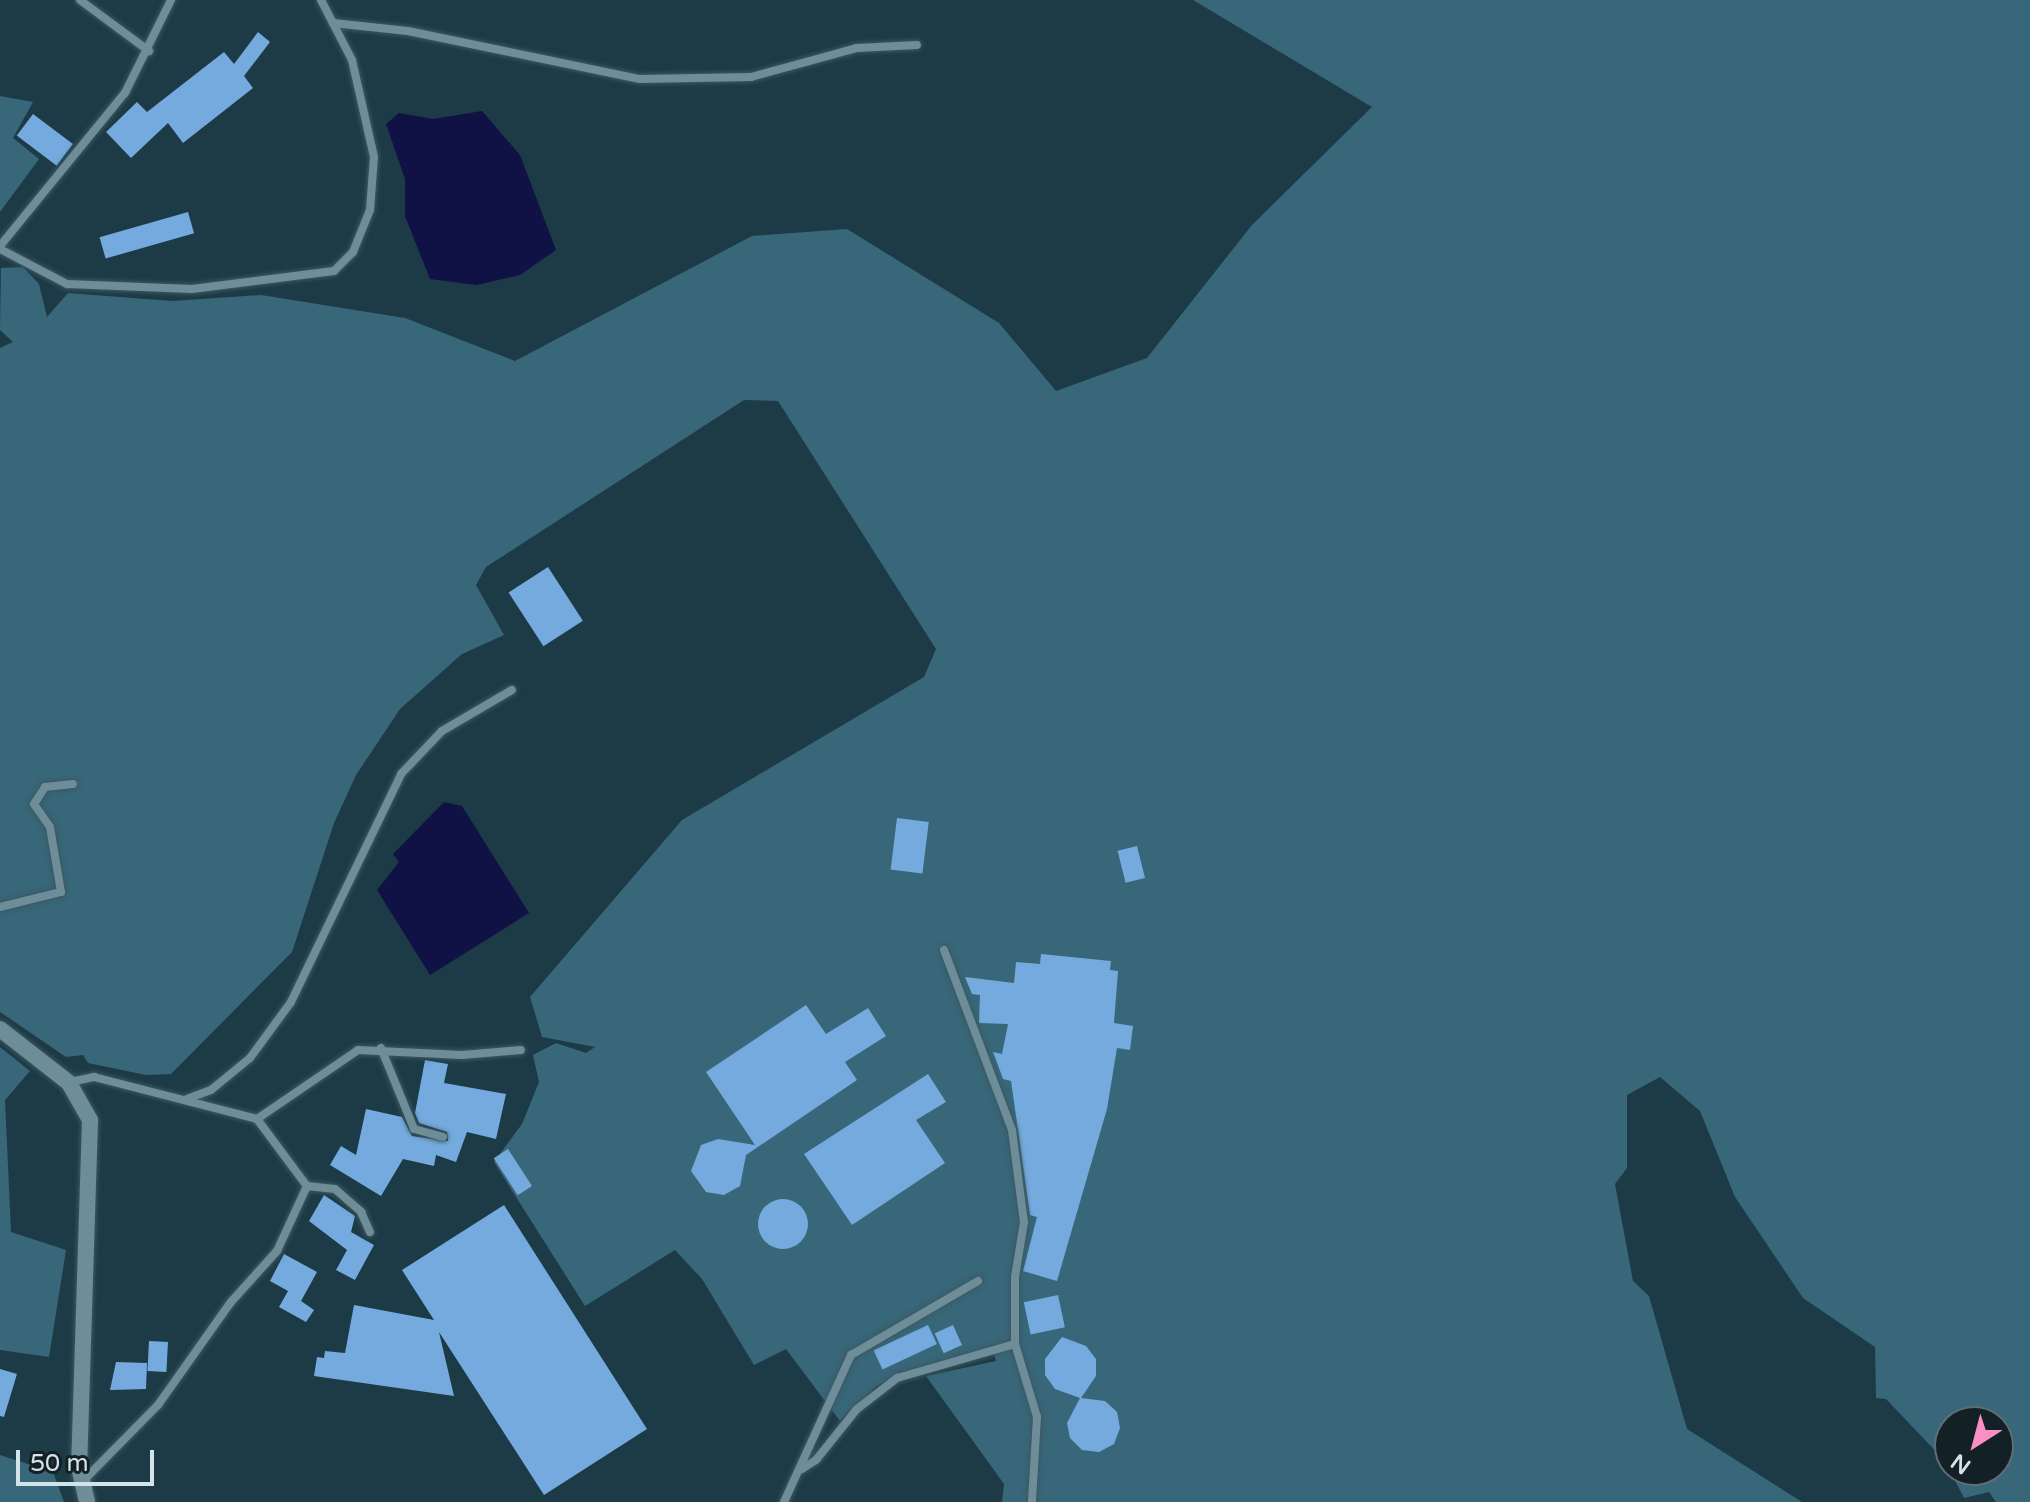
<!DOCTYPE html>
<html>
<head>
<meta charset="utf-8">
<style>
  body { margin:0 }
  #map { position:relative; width:2030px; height:1502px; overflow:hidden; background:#1d3b46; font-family:"Varela Round",sans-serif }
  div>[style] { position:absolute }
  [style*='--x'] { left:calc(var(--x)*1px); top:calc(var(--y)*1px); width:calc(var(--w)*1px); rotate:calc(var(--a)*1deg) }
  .green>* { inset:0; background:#386779 }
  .water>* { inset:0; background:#101144 }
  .building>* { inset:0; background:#75aade; transform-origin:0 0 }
  .round { border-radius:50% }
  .roads { filter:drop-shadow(0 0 2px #3d5761) drop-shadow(0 0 2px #3d5761) }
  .lane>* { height:8px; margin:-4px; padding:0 4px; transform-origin:4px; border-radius:4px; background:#6d8d99 }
  .street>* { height:16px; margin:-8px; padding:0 8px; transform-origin:8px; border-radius:8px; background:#6d8d99 }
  span { translate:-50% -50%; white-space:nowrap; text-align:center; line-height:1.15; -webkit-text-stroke:8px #132025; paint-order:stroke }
  .north { position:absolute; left:1934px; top:1406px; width:80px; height:80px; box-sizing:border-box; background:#132025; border:2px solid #606e74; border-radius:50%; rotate:216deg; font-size:22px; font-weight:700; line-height:32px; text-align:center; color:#d3e3ea }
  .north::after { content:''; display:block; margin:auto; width:28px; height:36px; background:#fb8fc5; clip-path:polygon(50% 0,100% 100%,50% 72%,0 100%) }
  .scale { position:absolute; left:16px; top:1450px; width:138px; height:36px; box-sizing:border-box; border:4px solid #d3e3ea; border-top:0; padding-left:10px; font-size:24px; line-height:28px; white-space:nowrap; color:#d3e3ea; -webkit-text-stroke:6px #132025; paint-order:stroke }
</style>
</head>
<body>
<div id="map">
  <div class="green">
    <div style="clip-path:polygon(evenodd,1193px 0,2030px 0,2030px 1502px,1996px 1502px,1989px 1492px,1964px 1498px,1945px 1461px,1886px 1399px,1876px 1398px,1875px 1347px,1803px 1298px,1735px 1197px,1700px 1111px,1660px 1077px,1627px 1095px,1627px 1168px,1615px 1184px,1633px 1281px,1649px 1296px,1687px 1429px,1802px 1502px,1002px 1502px,1004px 1484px,926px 1376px,996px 1361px,992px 1347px,903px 1372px,877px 1386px,840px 1421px,786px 1349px,754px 1365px,702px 1279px,675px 1250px,585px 1306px,494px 1162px,522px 1124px,539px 1082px,533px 1055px,556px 1043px,586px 1053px,595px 1047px,542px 1037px,530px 997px,682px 820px,924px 677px,936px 649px,778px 401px,744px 400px,486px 567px,476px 585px,504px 635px,462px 654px,400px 709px,356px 775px,334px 823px,292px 952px,171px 1074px,146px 1075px,88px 1063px,83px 1055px,66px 1057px,0 1012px,0 348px,13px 342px,0 330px,1px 268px,23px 267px,39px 284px,47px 317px,68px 293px,172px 301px,261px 295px,405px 318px,515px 361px,752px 236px,847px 229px,999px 323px,1056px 391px,1147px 358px,1252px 225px,1372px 107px,1193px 0,1950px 1422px,1998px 1422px,1998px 1470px,1950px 1470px,1950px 1422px)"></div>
    <div style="clip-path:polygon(0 96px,33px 102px,13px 138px,39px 159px,0 212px)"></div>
    <div style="clip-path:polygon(0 1047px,30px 1071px,5px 1100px,11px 1232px,66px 1250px,49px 1357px,0 1350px)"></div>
    <div style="clip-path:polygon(0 1455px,53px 1472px,64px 1502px,0 1502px)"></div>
  </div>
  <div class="water">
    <div style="clip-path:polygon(482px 111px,520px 155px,556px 250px,520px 275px,477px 285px,430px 279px,405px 216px,405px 179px,386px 124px,399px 113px,433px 119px)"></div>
    <div style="clip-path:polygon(444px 802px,462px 806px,529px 913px,430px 975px,377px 890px,399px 862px,393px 854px)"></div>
  </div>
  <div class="building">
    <div style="clip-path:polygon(258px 32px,270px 42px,244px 76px,253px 88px,183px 143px,168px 123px,131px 158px,106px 132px,137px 102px,147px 112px,224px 52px,234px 64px)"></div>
    <div style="left:33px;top:114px;width:50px;height:27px;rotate:37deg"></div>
    <div style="left:188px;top:212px;width:22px;height:92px;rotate:74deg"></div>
    <div style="left:548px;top:567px;width:64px;height:47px;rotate:57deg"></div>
    <div style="left:897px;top:818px;width:32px;height:52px;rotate:7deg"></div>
    <div style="left:1137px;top:846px;width:33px;height:20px;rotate:76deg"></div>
    <div style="clip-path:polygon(1041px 954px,1111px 961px,1110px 970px,1118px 971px,1114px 1023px,1133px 1026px,1130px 1050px,1117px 1048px,1107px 1109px,1057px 1281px,1023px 1271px,1037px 1217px,1030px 1215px,1011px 1081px,1003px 1079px,993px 1052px,1002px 1054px,1008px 1024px,979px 1023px,980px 995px,972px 994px,965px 977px,1014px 983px,1016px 962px,1040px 964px)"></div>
    <div style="clip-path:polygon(806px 1005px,826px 1034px,868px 1008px,886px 1036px,845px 1062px,857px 1080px,746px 1155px,740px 1186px,724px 1195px,706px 1192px,691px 1171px,701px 1145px,718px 1139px,755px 1145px,706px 1072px)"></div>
    <div style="clip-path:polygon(425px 1060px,448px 1064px,444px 1083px,506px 1094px,496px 1139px,467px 1132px,456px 1162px,436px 1155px,434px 1166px,403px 1159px,381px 1196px,330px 1165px,341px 1146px,356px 1155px,366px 1109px,402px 1117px,412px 1136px,448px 1141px,447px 1132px,419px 1123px,415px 1113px)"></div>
    <div style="clip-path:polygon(928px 1074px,946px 1102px,916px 1120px,945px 1163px,852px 1225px,804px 1154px)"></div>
    <div style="left:508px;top:1149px;width:44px;height:17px;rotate:57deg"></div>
    <div style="clip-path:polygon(324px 1195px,355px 1216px,351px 1232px,374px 1245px,355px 1280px,336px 1270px,347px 1250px,309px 1221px)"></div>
    <div class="round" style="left:758px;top:1199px;width:50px;height:50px"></div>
    <div style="clip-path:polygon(504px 1205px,647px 1429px,544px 1495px,439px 1332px,454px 1396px,314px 1376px,317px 1357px,324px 1358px,325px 1351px,345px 1353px,354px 1305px,434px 1320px,402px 1270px)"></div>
    <div style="clip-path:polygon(284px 1254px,317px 1272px,301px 1301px,314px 1310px,306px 1322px,279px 1307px,288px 1291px,270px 1281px)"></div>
    <div style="left:1058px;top:1295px;width:33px;height:35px;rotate:78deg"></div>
    <div style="left:928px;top:1325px;width:21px;height:60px;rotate:65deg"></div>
    <div style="left:953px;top:1325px;width:22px;height:20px;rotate:66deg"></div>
    <div style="clip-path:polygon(1062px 1337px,1086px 1346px,1096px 1359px,1096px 1376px,1081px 1398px,1105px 1401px,1117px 1412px,1120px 1428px,1114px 1444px,1099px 1452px,1082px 1450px,1070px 1438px,1067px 1423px,1080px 1398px,1055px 1389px,1045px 1375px,1045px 1359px)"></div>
    <div style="left:149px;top:1341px;width:19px;height:30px;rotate:3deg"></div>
    <div style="clip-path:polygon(116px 1362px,147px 1363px,146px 1389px,110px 1390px)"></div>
    <div style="clip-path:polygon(0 1369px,17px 1374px,4px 1417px,0 1416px)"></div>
  </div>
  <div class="roads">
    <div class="lane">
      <div style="--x:80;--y:0;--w:86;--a:36.5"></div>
      <div style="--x:333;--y:23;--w:75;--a:6.1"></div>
      <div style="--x:408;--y:31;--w:237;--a:11.7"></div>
      <div style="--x:640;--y:79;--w:111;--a:-1"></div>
      <div style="--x:751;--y:77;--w:110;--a:-15.3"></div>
      <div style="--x:857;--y:48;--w:60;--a:-2.9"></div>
      <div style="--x:0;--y:246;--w:198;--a:-50.8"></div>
      <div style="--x:125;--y:93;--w:104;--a:-63.7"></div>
      <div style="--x:0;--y:249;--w:76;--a:27.6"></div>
      <div style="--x:67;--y:284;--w:125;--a:2.3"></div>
      <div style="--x:192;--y:289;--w:143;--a:-7.2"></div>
      <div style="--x:334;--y:271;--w:27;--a:-45"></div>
      <div style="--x:353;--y:252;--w:45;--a:-68"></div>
      <div style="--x:370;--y:210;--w:53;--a:-85.7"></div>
      <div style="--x:374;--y:157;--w:99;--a:-102.8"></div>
      <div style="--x:352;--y:60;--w:68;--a:-117.3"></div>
      <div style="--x:0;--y:907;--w:63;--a:-13.8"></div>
      <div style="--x:61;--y:892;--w:66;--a:-99.6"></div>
      <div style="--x:50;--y:827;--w:28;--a:-125"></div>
      <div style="--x:34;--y:804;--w:20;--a:-57"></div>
      <div style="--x:45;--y:787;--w:28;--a:-6"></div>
      <div style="--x:944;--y:950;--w:192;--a:69.3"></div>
      <div style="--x:1012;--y:1130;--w:93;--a:82.6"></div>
      <div style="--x:1024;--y:1222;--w:56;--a:99.3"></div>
      <div style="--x:1015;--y:1277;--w:67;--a:90"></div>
      <div style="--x:1015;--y:1344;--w:76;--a:73.2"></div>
      <div style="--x:1037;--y:1417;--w:85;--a:93.4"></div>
      <div style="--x:381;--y:1048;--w:87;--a:67.8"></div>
      <div style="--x:414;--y:1129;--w:30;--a:15"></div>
      <div style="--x:70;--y:1082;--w:25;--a:-12"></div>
      <div style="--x:94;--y:1077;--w:168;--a:14.4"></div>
      <div style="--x:257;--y:1119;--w:122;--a:-34.3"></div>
      <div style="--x:358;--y:1050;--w:104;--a:2.8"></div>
      <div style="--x:462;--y:1055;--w:59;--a:-4.8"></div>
      <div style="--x:187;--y:1099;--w:26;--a:-21"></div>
      <div style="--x:211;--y:1090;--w:50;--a:-39.4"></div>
      <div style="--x:250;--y:1058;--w:69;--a:-53.8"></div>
      <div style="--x:291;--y:1002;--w:253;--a:-64.2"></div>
      <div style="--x:401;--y:774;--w:59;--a:-46.4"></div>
      <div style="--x:442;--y:731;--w:81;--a:-30.4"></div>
      <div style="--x:257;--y:1119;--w:84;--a:53.3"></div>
      <div style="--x:307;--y:1186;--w:28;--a:6"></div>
      <div style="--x:335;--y:1189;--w:35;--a:41"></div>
      <div style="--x:361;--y:1212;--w:22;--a:66"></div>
      <div style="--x:802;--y:1469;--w:17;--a:-33"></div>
      <div style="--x:816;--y:1460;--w:65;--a:-51.2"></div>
      <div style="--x:857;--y:1409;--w:51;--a:-37.8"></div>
      <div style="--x:897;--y:1378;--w:123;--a:-16.1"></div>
      <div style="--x:83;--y:1481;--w:107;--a:-45.4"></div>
      <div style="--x:158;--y:1405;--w:126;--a:-54.7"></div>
      <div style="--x:231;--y:1302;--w:69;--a:-48"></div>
      <div style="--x:277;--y:1251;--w:72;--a:-65.2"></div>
      <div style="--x:784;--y:1502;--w:162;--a:-65.5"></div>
      <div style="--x:851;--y:1355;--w:147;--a:-30.2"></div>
    </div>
    <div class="street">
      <div style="--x:0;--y:1029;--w:88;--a:38"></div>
      <div style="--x:69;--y:1083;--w:43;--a:60.4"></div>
      <div style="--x:90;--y:1120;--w:347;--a:91.8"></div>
      <div style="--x:79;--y:1467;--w:36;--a:77"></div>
    </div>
  </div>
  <div class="north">N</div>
  <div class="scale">50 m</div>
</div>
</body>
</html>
